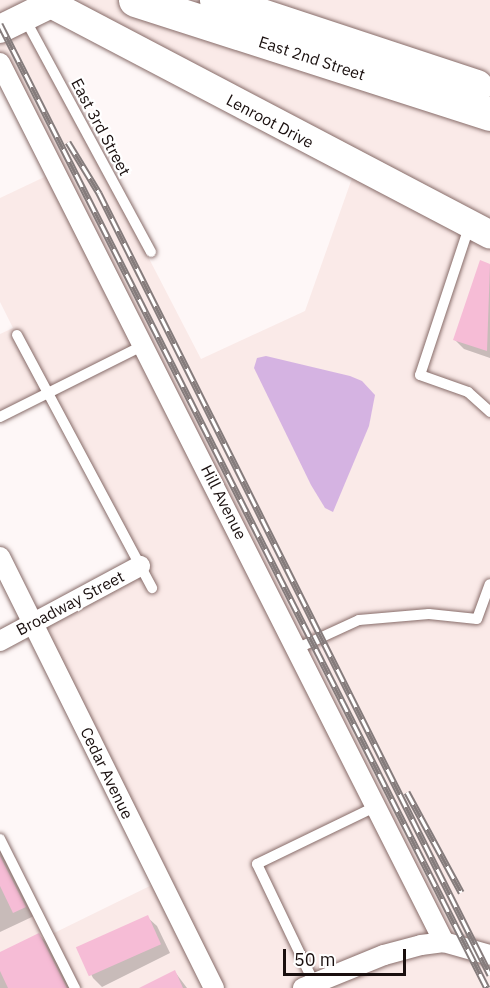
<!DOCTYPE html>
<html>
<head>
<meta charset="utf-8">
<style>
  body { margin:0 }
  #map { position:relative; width:490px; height:988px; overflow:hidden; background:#fef7f7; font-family:"IBM Plex Sans",sans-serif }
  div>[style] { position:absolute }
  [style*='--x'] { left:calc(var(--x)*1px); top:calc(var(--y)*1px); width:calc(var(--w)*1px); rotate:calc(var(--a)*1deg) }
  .built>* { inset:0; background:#faeae8 }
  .water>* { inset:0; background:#d5b3e2 }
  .shadow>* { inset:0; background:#0003 }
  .building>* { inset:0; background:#f6bcd6; transform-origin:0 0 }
  .roads { filter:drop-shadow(0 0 2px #876c69) drop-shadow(0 0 2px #876c69) }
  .lane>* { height:10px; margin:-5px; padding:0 5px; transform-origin:5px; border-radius:5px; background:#fff }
  .street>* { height:20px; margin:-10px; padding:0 10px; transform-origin:10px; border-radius:10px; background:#fff }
  .secondary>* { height:28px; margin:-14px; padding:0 14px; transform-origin:14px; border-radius:14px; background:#fff }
  .highway>* { height:33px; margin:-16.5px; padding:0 16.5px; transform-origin:16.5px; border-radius:16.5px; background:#fff }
  .rail>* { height:7px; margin-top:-3.5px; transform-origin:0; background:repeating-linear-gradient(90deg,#fff 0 14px,#857c7c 0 28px); box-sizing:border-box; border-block:2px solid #857c7c }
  span { translate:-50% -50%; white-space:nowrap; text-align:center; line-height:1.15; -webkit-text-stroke:4.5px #fff; paint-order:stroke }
  .street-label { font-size:16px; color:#190f0e }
  .scale { position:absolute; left:283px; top:949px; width:123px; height:27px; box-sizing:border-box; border:3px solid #190f0e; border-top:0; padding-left:8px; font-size:18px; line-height:21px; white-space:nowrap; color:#190f0e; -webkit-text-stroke:4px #fff; paint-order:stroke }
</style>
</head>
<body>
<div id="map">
  <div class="built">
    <div style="clip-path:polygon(evenodd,0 0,490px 0,490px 91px,312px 32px,490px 114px,490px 988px,0 988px,0 841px,50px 935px,160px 881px,33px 624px,140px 565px,48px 393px,0 417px,0 334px,13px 328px,0 302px,0 198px,57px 171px,0 63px,0 0,51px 4px,356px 167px,305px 311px,201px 359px,24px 17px,51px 4px)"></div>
  </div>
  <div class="water">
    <div style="clip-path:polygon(266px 356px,350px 376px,362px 381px,375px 395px,369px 426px,333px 512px,325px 508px,311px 485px,254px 368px,257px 358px)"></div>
  </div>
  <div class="shadow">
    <div style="clip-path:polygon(481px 262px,490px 265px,490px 358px,464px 349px,455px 340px)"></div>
    <div style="clip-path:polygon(0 837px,34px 916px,0 932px)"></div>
    <div style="clip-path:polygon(147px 917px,157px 926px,170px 953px,102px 987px,93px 978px,79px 950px)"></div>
    <div style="clip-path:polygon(39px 935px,48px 944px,70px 988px,0 988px,0 953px)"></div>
    <div style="clip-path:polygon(175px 972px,187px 988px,142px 988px)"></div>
  </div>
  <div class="building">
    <div style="clip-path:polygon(480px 260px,490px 264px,487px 351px,453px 340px)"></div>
    <div style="clip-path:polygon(0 856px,26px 907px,13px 913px,0 886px)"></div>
    <div style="left:148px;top:915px;width:32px;height:79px;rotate:66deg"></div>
    <div style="clip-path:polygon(39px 933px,67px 988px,8px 988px,0 971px,0 952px)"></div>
    <div style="clip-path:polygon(175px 970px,183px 988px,139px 988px)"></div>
  </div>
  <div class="roads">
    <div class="lane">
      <div style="--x:24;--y:17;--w:267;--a:61.6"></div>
      <div style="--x:470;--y:224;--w:159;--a:108.3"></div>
      <div style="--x:420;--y:375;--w:51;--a:19.5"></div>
      <div style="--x:468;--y:392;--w:30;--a:42"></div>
      <div style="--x:17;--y:335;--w:287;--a:61.9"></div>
      <div style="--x:0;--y:417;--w:161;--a:-26.6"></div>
      <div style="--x:298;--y:648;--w:67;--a:-24.7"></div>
      <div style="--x:359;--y:620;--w:70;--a:-4.9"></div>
      <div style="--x:429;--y:614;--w:48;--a:5.9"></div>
      <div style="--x:477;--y:619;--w:37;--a:-70"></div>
      <div style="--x:0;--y:839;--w:167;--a:63.3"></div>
      <div style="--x:314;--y:983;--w:132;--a:-115.6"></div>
      <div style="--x:257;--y:864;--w:133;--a:-25.8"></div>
    </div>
    <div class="street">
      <div style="--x:0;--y:63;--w:985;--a:63.2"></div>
      <div style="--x:0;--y:557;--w:481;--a:63.6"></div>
      <div style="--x:0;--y:641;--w:159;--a:-28.2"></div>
      <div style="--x:303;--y:988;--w:87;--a:-22.2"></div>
      <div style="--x:384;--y:955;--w:38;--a:-15"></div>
      <div style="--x:421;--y:945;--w:23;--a:-7"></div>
      <div style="--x:444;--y:942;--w:48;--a:15.8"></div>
    </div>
    <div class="secondary">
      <div style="--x:51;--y:4;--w:496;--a:27.7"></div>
      <div style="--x:0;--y:29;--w:66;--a:-26.2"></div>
    </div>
    <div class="highway">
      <div style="--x:135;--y:0;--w:373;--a:17.8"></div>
      <div style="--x:216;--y:0;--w:274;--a:18.3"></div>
    </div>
  </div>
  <div class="rail">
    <div style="--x:0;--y:24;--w:1080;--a:63.2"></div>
    <div style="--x:68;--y:142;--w:60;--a:58.7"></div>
    <div style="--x:99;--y:193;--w:874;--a:63.43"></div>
    <div style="--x:407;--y:792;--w:114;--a:61.6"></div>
  </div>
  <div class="street-label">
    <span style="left:312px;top:58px;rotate:18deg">East 2nd Street</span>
    <span style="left:270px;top:121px;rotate:28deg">Lenroot Drive</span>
    <span style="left:101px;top:127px;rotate:62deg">East 3rd Street</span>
    <span style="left:224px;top:502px;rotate:63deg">Hill Avenue</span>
    <span style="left:70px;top:603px;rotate:-28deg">Broadway Street</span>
    <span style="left:107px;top:773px;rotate:64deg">Cedar Avenue</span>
  </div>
  <div class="scale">50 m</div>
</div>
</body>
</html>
